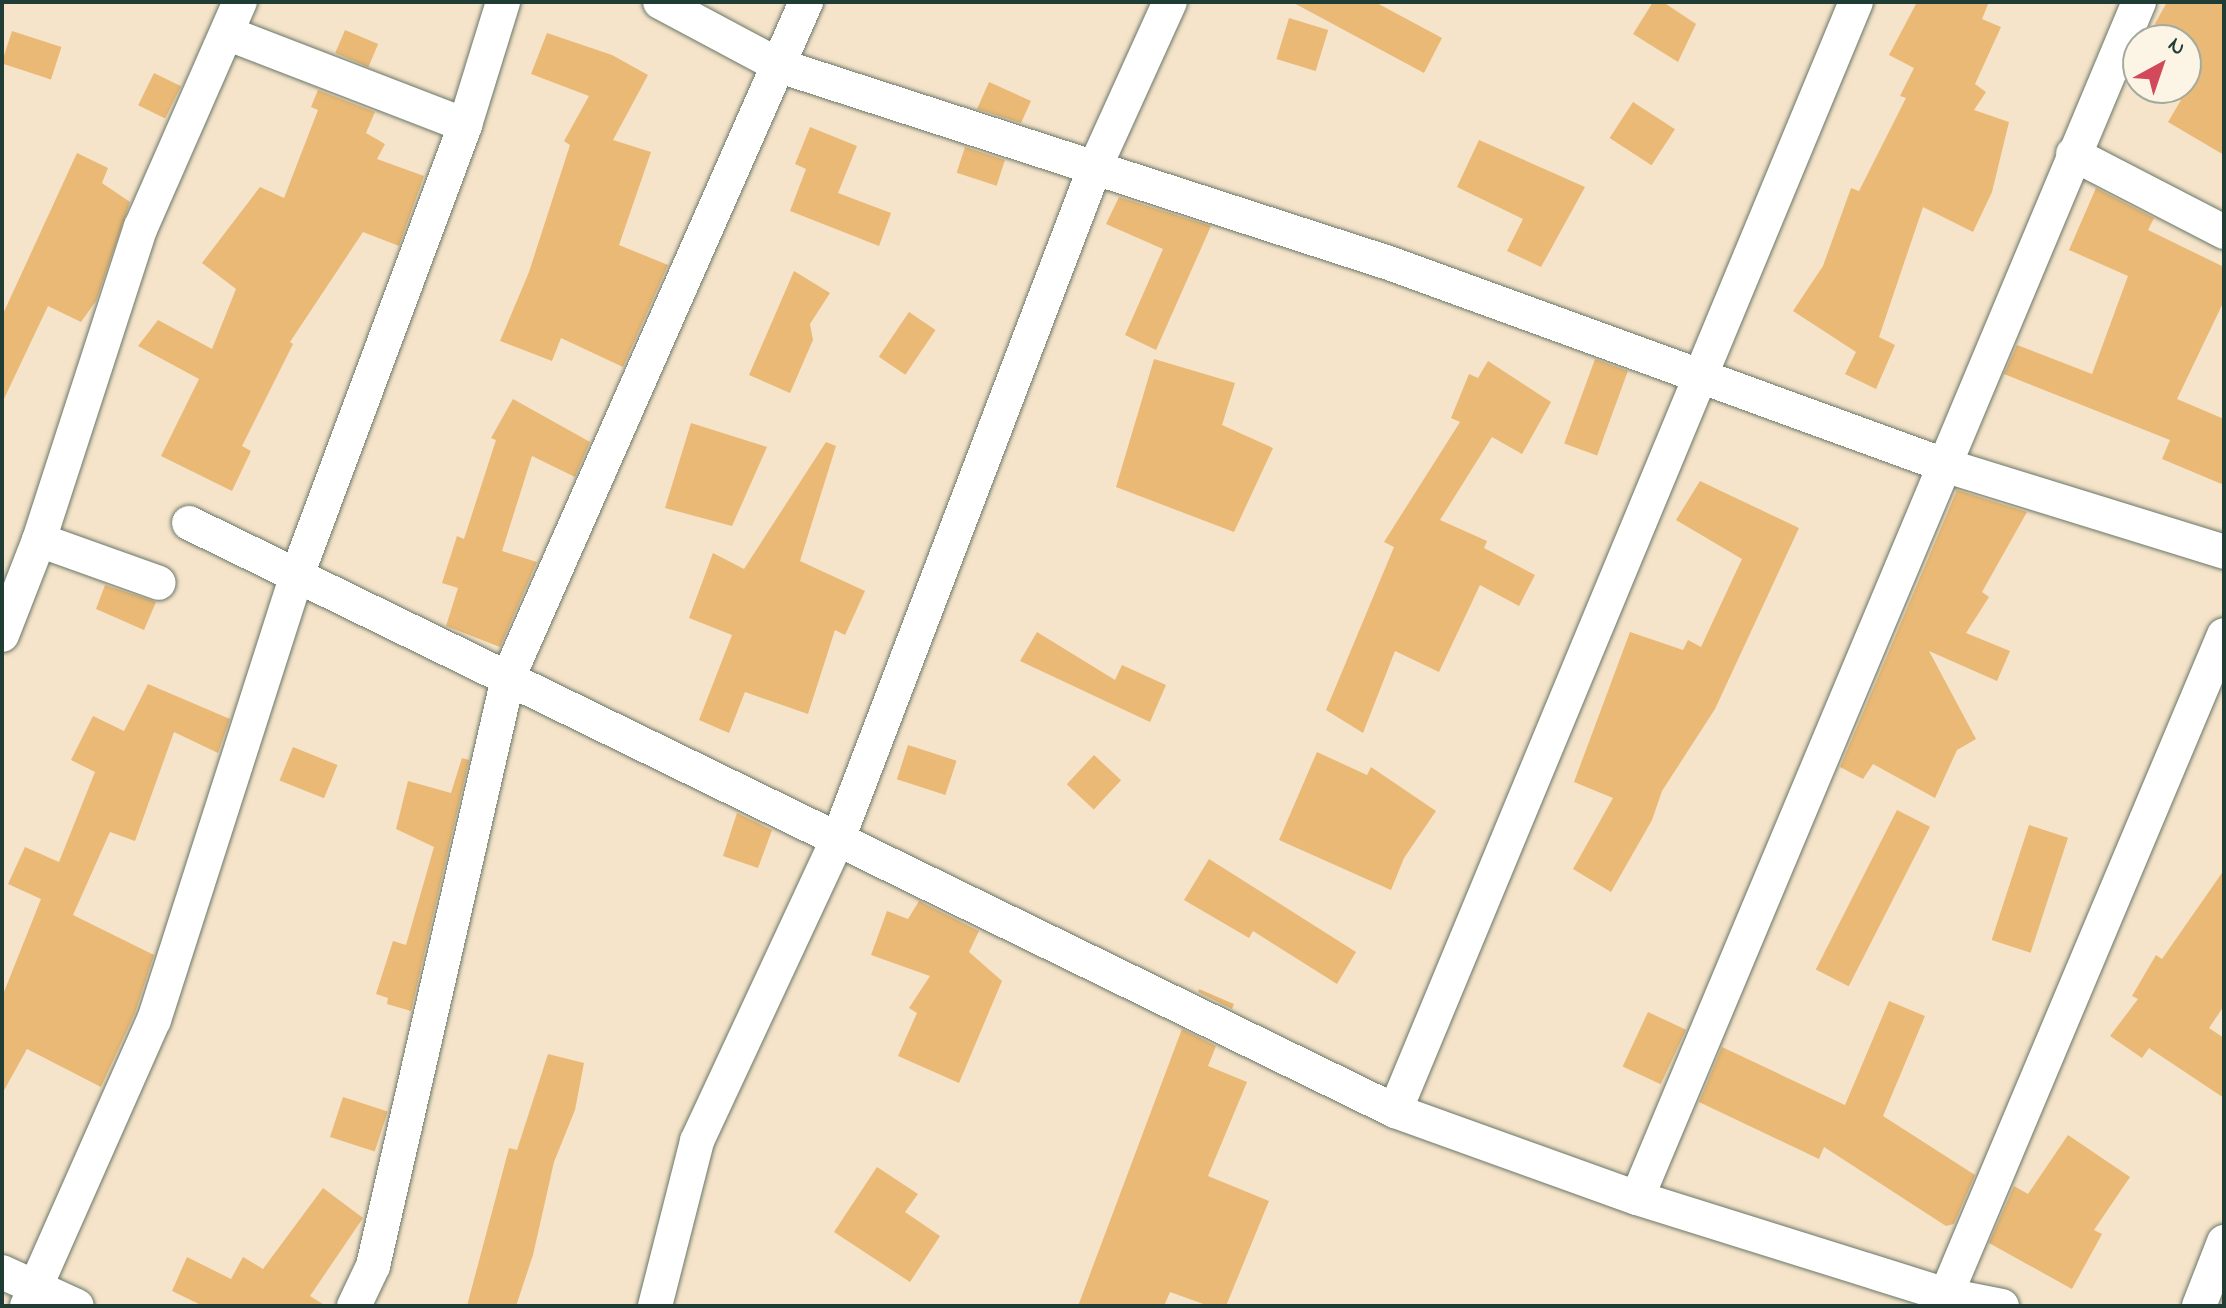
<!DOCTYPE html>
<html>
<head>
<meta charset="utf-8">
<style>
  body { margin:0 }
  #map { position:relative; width:2226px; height:1308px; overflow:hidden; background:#f6e4ca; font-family:"Indie Flower",sans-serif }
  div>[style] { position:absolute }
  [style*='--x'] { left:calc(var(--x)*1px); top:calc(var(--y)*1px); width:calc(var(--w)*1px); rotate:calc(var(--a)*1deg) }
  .building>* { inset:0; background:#e9b975; transform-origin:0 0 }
  .roads { filter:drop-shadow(0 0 2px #6a7768) drop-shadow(0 0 2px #6a7768) }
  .street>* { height:34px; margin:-17px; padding:0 17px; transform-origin:17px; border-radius:17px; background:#fff }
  span { translate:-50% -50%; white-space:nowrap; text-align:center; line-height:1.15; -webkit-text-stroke:7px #fcf5e5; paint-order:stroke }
  .frame { position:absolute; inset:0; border:4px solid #1f3d34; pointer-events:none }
  .north { position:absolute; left:2122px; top:24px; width:80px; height:80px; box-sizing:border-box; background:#fcf5e5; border:2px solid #a4ab9e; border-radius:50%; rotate:40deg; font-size:22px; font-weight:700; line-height:32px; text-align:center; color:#1f3d34 }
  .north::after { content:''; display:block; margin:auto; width:28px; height:36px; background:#d1495b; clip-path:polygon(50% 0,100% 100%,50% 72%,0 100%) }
</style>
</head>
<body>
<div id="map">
  <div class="building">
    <div style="clip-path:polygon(1292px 2px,1375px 2px,1442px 38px,1424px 73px)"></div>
    <div style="clip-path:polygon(1653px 2px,1663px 2px,1696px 24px,1678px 62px,1633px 34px)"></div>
    <div style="clip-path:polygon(1917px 2px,1989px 2px,1982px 19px,2001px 27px,1975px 84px,1986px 92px,1974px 110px,2009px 122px,1992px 192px,1973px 232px,1923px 207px,1879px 337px,1895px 345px,1876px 389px,1845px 374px,1856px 352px,1793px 311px,1823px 266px,1851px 188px,1859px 191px,1906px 98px,1900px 96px,1914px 68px,1889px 55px)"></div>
    <div style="clip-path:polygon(2167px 2px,2224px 2px,2224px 155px,2168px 122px,2181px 100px,2161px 88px,2186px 88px,2186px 40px,2146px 40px)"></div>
    <div style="left:1289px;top:18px;width:41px;height:43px;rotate:17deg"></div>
    <div style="left:345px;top:30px;width:36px;height:25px;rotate:23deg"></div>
    <div style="left:12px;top:31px;width:52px;height:34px;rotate:18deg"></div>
    <div style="clip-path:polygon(547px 33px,612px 55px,648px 75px,613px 140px,651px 152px,619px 245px,668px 265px,623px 367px,561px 338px,552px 361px,500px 341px,529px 272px,570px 145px,564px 141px,589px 96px,531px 74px)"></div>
    <div style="left:154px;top:73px;width:30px;height:36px;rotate:26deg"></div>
    <div style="clip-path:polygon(989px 82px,1031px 101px,1021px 123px,977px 109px)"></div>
    <div style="clip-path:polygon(318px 90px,375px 112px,366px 133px,385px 144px,377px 159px,424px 176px,399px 246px,363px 232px,290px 342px,293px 344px,242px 446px,251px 451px,232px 491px,161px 456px,199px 379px,138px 346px,158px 320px,212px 349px,236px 289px,202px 263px,260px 187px,284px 198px,318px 110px,311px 107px)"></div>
    <div style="left:1633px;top:102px;width:50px;height:43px;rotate:33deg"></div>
    <div style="clip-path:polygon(810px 127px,857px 146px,838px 193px,891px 213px,879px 246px,790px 211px,806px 169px,795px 164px)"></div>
    <div style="clip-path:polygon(1479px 140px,1585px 187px,1541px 267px,1507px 251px,1523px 219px,1457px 187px)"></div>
    <div style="left:965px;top:147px;width:42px;height:27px;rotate:18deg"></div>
    <div style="clip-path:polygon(77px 153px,108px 168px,102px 183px,130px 202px,96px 301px,81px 322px,48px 306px,2px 403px,2px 316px)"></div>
    <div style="clip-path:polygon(2096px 188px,2154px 218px,2148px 230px,2224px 267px,2224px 301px,2177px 399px,2224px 419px,2224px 485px,2162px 459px,2170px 440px,2004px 374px,2017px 345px,2092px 374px,2128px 276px,2069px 250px)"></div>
    <div style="clip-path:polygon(1119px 197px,1211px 226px,1156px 350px,1125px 335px,1163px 249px,1106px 224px)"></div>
    <div style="clip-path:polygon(794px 271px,830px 293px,810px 324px,813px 340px,790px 393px,749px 375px)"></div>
    <div style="left:909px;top:312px;width:32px;height:54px;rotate:34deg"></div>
    <div style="clip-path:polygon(1154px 359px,1235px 383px,1222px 425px,1273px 448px,1234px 532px,1116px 487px)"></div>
    <div style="left:1595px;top:359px;width:35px;height:90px;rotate:20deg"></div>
    <div style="clip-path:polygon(1488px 361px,1551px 402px,1522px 454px,1492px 437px,1440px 520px,1487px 541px,1484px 548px,1535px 575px,1519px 606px,1480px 585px,1439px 672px,1395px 651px,1363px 733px,1326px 710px,1394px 547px,1384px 542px,1460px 422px,1451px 418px,1469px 374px,1478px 378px)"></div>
    <div style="clip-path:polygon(513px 399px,590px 442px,575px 477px,532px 456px,502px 551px,537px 562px,500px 647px,446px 626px,458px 588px,442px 583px,457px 536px,464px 539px,496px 440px,491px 438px)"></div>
    <div style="clip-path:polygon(691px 423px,767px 447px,732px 526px,665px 508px)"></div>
    <div style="clip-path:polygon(826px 442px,836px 446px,800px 561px,865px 591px,845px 635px,835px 630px,808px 714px,745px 692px,729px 733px,699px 720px,732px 635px,689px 618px,713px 553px,744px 569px)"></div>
    <div style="clip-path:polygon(1700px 481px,1799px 528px,1715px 709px,1662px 791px,1652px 820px,1611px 892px,1573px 869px,1613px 798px,1574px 782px,1630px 632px,1683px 650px,1688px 640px,1701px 647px,1742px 559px,1676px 520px)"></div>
    <div style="clip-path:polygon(1957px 490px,2027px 512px,1982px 592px,1989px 597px,1966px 633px,2010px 651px,1997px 681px,1929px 651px,1976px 739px,1957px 750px,1935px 798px,1873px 764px,1863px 779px,1840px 767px)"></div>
    <div style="clip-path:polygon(105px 585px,156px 602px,144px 630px,96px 609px)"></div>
    <div style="clip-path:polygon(1037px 632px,1115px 680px,1122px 665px,1166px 685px,1150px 722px,1020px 661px)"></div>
    <div style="clip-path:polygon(148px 684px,230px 719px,218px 753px,174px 732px,135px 841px,110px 832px,73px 915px,154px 955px,135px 1013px,101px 1087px,27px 1049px,2px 1094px,2px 997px,41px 899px,8px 884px,25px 847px,59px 862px,95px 772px,71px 760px,93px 716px,124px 731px)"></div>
    <div style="left:908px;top:745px;width:51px;height:36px;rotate:18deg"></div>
    <div style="left:293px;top:747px;width:48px;height:36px;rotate:22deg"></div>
    <div style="clip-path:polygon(1317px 752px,1367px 775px,1371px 767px,1436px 811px,1404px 858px,1391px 890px,1279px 840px)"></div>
    <div style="left:1094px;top:755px;width:37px;height:40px;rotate:43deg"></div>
    <div style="clip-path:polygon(462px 758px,469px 760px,411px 1011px,387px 1004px,388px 998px,376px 994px,393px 941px,406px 945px,434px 847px,396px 829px,408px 781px,451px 793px)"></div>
    <div style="left:1897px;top:810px;width:37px;height:179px;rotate:27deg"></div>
    <div style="clip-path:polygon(737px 813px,772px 830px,758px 868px,723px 856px)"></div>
    <div style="left:2029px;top:825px;width:41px;height:121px;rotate:18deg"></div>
    <div style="clip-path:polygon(1209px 859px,1356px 952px,1337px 984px,1253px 931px,1249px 938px,1184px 900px)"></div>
    <div style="clip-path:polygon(2224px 870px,2224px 1006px,2209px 1028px,2224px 1038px,2224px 1098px,2149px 1048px,2142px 1058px,2110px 1036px,2138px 999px,2132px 996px,2156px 955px,2162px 959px)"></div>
    <div style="clip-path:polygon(919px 901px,979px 931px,969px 952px,1002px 981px,959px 1083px,898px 1056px,917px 1013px,909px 1008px,930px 976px,871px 955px,887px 911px,908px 919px)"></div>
    <div style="clip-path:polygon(1199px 989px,1234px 1004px,1232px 1009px,1198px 992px)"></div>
    <div style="clip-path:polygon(1889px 1001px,1925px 1016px,1883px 1116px,1975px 1175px,1954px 1224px,1946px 1226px,1824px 1147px,1819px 1159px,1699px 1102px,1722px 1047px,1845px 1105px)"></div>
    <div style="left:1648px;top:1012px;width:42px;height:60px;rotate:25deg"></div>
    <div style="clip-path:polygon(1182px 1029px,1216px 1046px,1208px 1066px,1247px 1082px,1208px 1176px,1269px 1201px,1226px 1306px,1209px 1306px,1170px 1292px,1164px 1306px,1078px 1306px)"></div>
    <div style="clip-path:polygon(548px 1054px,584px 1063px,575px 1110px,554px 1162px,533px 1255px,516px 1306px,467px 1306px,509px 1148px,517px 1150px)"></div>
    <div style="left:343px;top:1097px;width:47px;height:42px;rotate:18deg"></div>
    <div style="clip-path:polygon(2068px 1135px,2130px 1177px,2094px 1230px,2102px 1234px,2072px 1289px,1989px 1243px,2014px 1186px,2028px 1194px)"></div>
    <div style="clip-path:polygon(877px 1167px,918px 1194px,905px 1212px,940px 1236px,910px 1282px,834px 1232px)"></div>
    <div style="clip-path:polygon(323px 1188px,363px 1218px,310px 1296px,326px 1306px,203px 1306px,172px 1291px,187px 1257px,231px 1279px,243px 1257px,263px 1269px)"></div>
  </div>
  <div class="roads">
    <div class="street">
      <div style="--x:660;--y:2;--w:136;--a:28.1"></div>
      <div style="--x:780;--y:66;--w:640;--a:17.93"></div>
      <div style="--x:1389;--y:263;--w:594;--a:19.99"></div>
      <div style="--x:1947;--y:466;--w:290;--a:17.2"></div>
      <div style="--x:229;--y:34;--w:253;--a:21.1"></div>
      <div style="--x:2073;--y:154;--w:170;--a:27.3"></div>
      <div style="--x:189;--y:523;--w:1342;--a:25.99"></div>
      <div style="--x:1395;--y:1111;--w:257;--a:19.8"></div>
      <div style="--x:1637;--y:1198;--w:324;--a:17.4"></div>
      <div style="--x:1946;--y:1295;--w:57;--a:11.1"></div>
      <div style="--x:39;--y:540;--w:127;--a:19.7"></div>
      <div style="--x:2;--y:635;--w:102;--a:-68.7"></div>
      <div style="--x:39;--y:540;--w:329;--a:-72"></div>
      <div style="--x:141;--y:227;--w:246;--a:-66.3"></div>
      <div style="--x:1395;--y:1111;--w:1201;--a:-67.43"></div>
      <div style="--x:1637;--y:1198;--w:1297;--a:-67.23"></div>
      <div style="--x:2;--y:1272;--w:82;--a:24.4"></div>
      <div style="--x:1946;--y:1295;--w:716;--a:-67.16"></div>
      <div style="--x:27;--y:1306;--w:313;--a:-66.1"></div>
      <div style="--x:154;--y:1020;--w:467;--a:-72.2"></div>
      <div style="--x:297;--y:575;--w:480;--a:-69.5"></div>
      <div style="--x:465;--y:125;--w:129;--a:-72.8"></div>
      <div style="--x:354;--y:1306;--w:44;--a:-64.6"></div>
      <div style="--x:373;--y:1266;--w:603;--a:-77.07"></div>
      <div style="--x:508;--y:678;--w:739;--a:-66.21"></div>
      <div style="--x:655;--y:1306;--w:170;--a:-75.7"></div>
      <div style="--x:697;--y:1141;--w:333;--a:-65"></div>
      <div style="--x:838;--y:839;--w:719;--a:-69.07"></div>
      <div style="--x:1095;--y:167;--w:181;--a:-65.6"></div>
      <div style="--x:2199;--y:1306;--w:69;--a:-68.7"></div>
    </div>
  </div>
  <div class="frame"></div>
  <div class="north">N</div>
</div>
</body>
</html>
